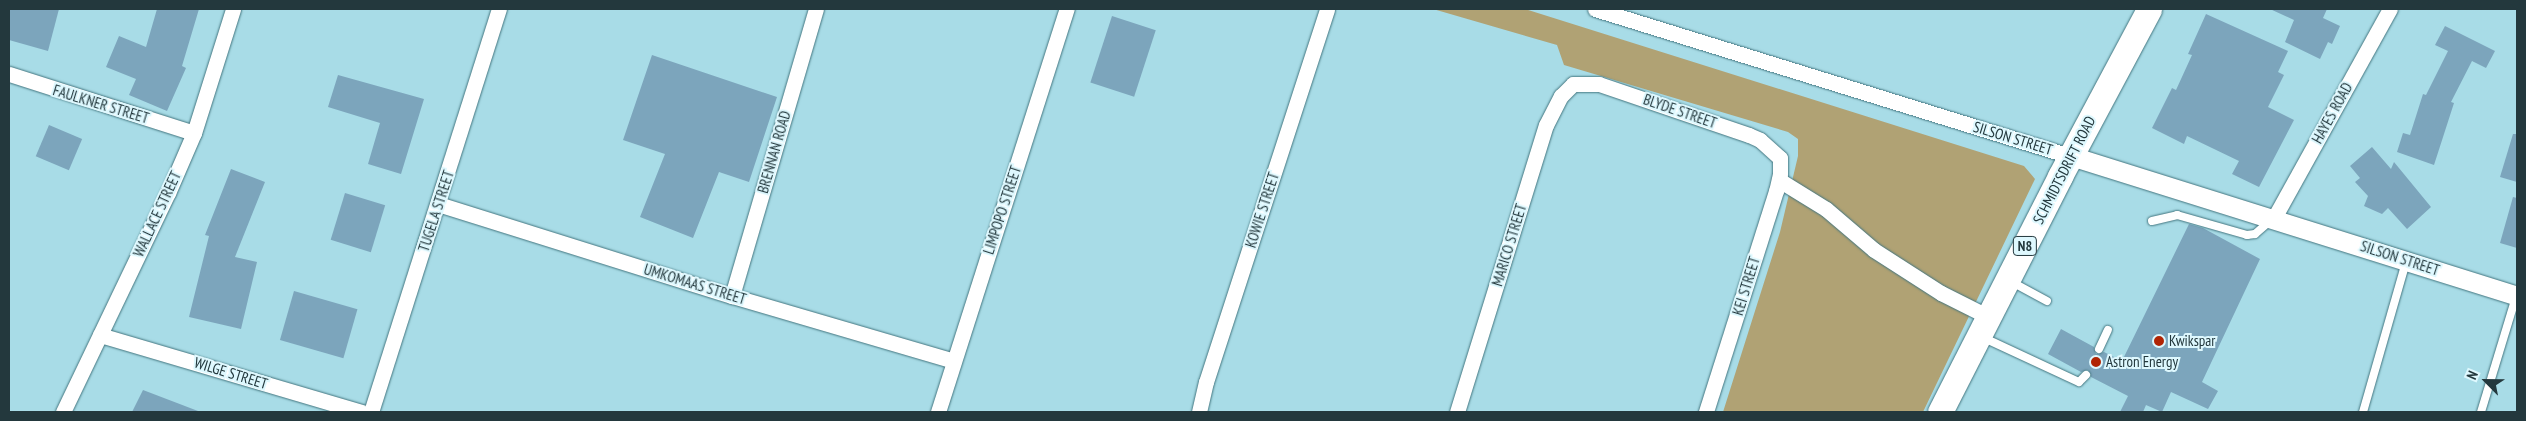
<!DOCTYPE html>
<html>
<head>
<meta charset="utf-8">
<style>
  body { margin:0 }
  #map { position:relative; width:2526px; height:421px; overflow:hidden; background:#a8dce7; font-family:"PT Sans Narrow",sans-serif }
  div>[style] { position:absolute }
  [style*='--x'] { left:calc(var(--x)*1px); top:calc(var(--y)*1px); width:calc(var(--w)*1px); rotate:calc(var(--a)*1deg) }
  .green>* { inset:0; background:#b0a274 }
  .building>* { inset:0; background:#7ca5bc; transform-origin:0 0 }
  .roads { filter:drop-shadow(0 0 1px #43757f) drop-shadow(0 0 1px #43757f) }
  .service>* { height:8px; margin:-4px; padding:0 4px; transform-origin:4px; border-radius:4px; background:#fff }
  .minor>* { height:15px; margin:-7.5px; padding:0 7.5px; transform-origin:7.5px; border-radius:7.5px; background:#fff }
  .tertiary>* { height:19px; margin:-9.5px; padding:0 9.5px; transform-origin:9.5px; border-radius:9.5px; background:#fff }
  .trunk>* { height:25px; margin:-12.5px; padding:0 12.5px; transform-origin:12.5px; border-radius:12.5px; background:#fff }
  .dots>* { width:14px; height:14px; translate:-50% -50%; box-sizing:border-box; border:2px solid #def8fe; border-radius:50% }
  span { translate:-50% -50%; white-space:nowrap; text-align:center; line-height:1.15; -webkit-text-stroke:4px #def8fe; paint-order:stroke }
  .shield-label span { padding:1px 4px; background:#def8fe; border:1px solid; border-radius:4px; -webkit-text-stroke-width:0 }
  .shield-label { font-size:14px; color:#23383d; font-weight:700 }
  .street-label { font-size:15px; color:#23383d }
  .poi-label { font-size:15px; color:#23383d }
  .left { translate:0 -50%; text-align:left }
  .frame { position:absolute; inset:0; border:10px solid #23383d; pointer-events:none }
  .north { position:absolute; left:2461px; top:356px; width:50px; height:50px; -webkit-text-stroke:4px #def8fe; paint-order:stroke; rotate:293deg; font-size:14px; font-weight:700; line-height:20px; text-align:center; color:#23383d }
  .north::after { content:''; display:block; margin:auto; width:18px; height:22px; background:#23383d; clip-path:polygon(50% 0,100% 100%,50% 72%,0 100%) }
</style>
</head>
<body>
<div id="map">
  <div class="green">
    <div style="clip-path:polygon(1433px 9px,1525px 9px,2024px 166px,2035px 179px,1923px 412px,1723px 412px,1780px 232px,1798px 156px,1798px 139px,1788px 132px,1564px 65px,1557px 45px)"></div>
  </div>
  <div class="building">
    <div style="clip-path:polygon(9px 9px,59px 9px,48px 51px,9px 40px)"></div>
    <div style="clip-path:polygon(157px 9px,199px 9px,182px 66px,186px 68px,167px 111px,129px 95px,136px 79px,106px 67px,119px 36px,146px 47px)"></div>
    <div style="clip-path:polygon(2270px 9px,2327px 9px,2323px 18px,2340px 26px,2332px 44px,2328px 42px,2320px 59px,2285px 42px,2294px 20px)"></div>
    <div style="clip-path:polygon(2206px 14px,2288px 51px,2278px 72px,2284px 75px,2268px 107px,2294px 120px,2259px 187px,2232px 174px,2239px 161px,2187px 136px,2184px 144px,2152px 128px,2172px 88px,2176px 90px,2192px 55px,2188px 54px)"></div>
    <div style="left:1112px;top:16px;width:46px;height:70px;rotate:18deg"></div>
    <div style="clip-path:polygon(2445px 26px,2495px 51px,2486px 68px,2472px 61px,2451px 102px,2454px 103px,2434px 165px,2397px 152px,2403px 133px,2410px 135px,2423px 94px,2426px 95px,2448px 51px,2435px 45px)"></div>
    <div style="clip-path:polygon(652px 55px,777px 97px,749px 182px,719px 172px,693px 238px,640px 217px,665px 154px,623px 140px)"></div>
    <div style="clip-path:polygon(338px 75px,424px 99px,401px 174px,368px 164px,380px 123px,328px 107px)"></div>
    <div style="left:49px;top:125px;width:36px;height:34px;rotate:23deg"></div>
    <div style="clip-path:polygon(2513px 134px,2517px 134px,2517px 182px,2500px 177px)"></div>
    <div style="clip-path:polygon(2372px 147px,2391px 169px,2394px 162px,2431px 207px,2407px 229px,2388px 208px,2382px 214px,2364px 206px,2368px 196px,2355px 182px,2360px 178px,2350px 166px)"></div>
    <div style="clip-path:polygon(231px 169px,265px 182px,235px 257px,257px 262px,241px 329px,189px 317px,209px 236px,205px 235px)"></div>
    <div style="left:345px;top:193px;width:42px;height:49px;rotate:17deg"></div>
    <div style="clip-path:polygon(2513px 197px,2517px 198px,2517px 248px,2500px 243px)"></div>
    <div style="clip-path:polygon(2189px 224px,2203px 228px,2260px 259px,2202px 382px,2218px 391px,2208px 409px,2171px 392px,2162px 412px,2146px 405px,2143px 412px,2120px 412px,2128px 396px,2091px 377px,2088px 370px,2081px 372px,2048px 354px,2061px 329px,2094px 347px,2096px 354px,2104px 352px,2122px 361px)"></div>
    <div style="left:294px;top:291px;width:66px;height:51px;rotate:16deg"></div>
    <div style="clip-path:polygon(143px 390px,198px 411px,198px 412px,132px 412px)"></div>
  </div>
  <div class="roads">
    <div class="service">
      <div style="--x:2152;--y:221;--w:26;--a:-13"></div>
      <div style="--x:2177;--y:215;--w:73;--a:15.9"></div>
      <div style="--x:2247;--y:235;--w:8;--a:-7"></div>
      <div style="--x:2255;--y:234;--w:21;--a:-41"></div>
      <div style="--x:2010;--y:281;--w:42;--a:28.4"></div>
      <div style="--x:1982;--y:337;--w:107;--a:24.9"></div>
      <div style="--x:2079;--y:382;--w:10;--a:-45"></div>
      <div style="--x:2099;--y:349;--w:21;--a:-65"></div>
      <div style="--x:2363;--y:412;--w:156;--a:-74"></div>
      <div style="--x:2481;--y:412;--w:120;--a:-73.1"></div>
    </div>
    <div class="minor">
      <div style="--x:1595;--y:9;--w:498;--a:17.2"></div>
      <div style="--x:9;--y:74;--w:194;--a:17.7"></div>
      <div style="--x:1779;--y:180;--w:55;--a:31.7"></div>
      <div style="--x:1826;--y:209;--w:63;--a:40.5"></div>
      <div style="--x:1874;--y:250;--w:80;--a:32.7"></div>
      <div style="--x:1941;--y:293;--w:54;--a:26.6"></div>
      <div style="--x:438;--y:204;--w:308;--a:17.4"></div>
      <div style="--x:732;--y:296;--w:231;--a:16.3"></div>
      <div style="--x:2274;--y:218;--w:239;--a:-61"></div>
      <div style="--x:732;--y:296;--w:299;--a:-73.7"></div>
      <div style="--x:100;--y:335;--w:273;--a:16.4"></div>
      <div style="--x:63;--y:412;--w:243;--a:-64.4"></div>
      <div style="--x:168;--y:193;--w:65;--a:-66.6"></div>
      <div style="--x:194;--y:133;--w:130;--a:-72.5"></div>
      <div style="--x:371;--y:412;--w:423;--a:-72.4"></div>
      <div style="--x:938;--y:412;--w:423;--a:-72.3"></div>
      <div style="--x:1199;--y:412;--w:31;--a:-77"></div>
      <div style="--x:1206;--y:382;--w:392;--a:-72"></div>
      <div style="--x:1457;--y:412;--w:300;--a:-72.8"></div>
      <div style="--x:1546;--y:125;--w:33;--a:-63"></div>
      <div style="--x:1561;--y:96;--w:17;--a:-45"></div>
      <div style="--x:1573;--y:84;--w:26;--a:0"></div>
      <div style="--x:1599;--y:84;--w:158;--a:18.8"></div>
      <div style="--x:1749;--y:135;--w:12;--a:24"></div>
      <div style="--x:1760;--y:140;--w:27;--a:42"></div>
      <div style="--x:1780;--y:158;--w:16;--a:90"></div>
      <div style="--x:1780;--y:174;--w:17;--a:103"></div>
      <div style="--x:1776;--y:191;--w:232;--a:107.6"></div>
    </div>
    <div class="tertiary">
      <div style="--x:2071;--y:156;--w:467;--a:17.4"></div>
    </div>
    <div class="trunk">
      <div style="--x:1940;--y:412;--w:265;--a:-63"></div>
      <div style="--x:2060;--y:176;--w:189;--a:-61.9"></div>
    </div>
  </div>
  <div class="dots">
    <div style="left:2159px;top:341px;background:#b12404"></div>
    <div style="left:2096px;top:362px;background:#b12404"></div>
  </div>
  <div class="shield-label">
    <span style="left:2025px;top:246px">N8</span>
  </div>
  <div class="street-label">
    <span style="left:101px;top:104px;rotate:17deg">FAULKNER STREET</span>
    <span style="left:1680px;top:111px;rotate:19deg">BLYDE STREET</span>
    <span style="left:2332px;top:113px;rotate:-61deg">HAYES ROAD</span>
    <span style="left:2013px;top:138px;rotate:17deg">SILSON STREET</span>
    <span style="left:774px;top:152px;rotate:-74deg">BRENNAN ROAD</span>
    <span style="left:2064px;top:170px;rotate:-63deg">SCHMIDTSDRIFT ROAD</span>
    <span style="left:1002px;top:210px;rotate:-72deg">LIMPOPO STREET</span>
    <span style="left:1262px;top:210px;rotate:-72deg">KOWIE STREET</span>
    <span style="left:436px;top:211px;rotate:-72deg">TUGELA STREET</span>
    <span style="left:157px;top:214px;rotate:-65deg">WALLACE STREET</span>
    <span style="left:1509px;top:245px;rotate:-73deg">MARICO STREET</span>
    <span style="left:2400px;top:258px;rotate:18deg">SILSON STREET</span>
    <span style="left:695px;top:284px;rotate:17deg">UMKOMAAS STREET</span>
    <span style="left:1746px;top:286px;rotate:-73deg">KEI STREET</span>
    <span style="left:231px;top:373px;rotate:17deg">WILGE STREET</span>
  </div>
  <div class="poi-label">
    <span class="left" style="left:2169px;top:341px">Kwikspar</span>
    <span class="left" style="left:2106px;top:362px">Astron Energy</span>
  </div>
  <div class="frame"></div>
  <div class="north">N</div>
</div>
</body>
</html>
